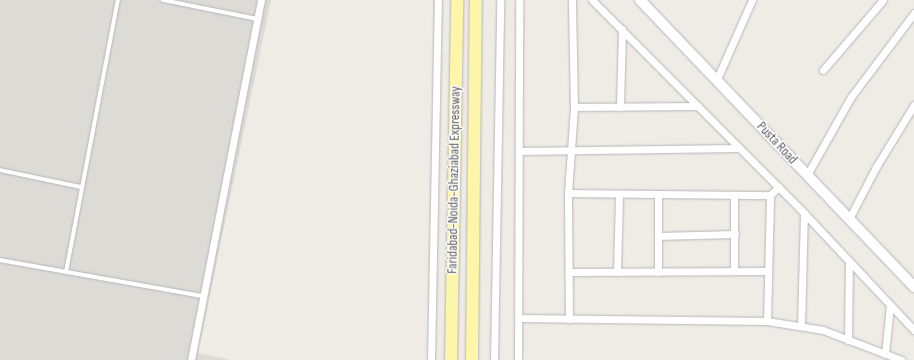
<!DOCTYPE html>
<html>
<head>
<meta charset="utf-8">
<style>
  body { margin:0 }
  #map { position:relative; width:914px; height:360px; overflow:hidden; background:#eeece4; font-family:"Sofia Sans Condensed",sans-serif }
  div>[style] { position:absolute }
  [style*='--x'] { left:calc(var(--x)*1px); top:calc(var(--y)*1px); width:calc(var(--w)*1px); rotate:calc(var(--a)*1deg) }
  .industrial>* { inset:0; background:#dddbd6 }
  .roads { filter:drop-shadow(0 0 1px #b4b6bb) drop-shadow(0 0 1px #b4b6bb) }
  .lane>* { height:3.5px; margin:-1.75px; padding:0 1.75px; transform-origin:1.75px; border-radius:1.75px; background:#fff }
  .street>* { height:7px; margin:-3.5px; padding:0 3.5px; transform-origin:3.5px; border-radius:3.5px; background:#fff }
  .secondary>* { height:10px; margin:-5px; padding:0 5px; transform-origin:5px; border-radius:5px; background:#fff }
  .primary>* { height:12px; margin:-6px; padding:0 6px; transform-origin:6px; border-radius:6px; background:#fdf5aa }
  span { translate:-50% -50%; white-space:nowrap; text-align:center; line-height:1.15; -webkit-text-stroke:3px #fff; paint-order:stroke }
  .street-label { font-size:14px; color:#5c5f64 }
</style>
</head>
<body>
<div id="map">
  <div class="industrial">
    <div style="clip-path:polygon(0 0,271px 0,198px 353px,231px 360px,0 360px)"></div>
  </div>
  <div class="roads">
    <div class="lane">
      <div style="--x:163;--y:0;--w:97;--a:11.3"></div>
      <div style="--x:0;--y:170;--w:83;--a:11.9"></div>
      <div style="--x:0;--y:260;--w:206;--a:10.1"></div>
      <div style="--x:66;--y:272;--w:277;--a:-79.2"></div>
    </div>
    <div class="street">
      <div style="--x:592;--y:0;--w:301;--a:45.1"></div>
      <div style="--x:804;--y:213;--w:161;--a:46.8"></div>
      <div style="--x:823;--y:70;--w:92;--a:-49.4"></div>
      <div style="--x:717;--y:79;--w:86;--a:-66.1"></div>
      <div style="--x:574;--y:107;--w:124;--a:-0.5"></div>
      <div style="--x:620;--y:107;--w:78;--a:-88.5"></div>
      <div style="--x:519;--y:151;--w:220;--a:-0.8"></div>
      <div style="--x:807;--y:175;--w:90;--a:-60.6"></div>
      <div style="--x:851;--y:97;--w:105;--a:-53.1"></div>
      <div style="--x:568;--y:193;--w:86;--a:-86"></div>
      <div style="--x:574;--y:107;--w:107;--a:-91.1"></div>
      <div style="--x:658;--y:194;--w:78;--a:90"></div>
      <div style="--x:849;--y:219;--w:59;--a:-62.6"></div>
      <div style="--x:876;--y:167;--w:73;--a:-58.5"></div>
      <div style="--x:658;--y:236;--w:77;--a:-1.5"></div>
      <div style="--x:734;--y:270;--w:74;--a:-90"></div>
      <div style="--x:571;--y:272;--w:196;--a:-0.3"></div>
      <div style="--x:617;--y:272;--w:78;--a:-88.5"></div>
      <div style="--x:519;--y:318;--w:248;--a:0.7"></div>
      <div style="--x:767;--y:321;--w:57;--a:9.1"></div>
      <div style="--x:823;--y:330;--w:84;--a:21"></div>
      <div style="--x:569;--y:319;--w:126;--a:-90.5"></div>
      <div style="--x:568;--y:193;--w:202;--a:0.6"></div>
      <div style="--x:767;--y:321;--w:126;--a:-88.6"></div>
      <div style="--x:770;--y:195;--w:12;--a:-42"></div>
      <div style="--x:801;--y:326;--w:113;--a:-88.5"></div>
      <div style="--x:848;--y:340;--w:77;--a:-89.3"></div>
      <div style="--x:885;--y:354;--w:49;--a:-84.2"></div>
      <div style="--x:191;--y:360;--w:367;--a:-79"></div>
      <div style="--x:431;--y:360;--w:360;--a:-88.9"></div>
      <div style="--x:494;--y:360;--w:360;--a:-89"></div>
      <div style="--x:518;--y:360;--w:360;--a:-89.8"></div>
    </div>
    <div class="secondary">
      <div style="--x:640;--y:0;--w:397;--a:46.3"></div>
    </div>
    <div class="primary">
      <div style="--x:451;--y:360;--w:360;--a:-89"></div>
      <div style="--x:472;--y:360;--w:360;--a:-89.4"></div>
    </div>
  </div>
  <div class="street-label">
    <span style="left:777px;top:143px;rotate:47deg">Pusta Road</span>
    <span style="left:454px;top:180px;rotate:-89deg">Faridabad-Noida-Ghaziabad Expressway</span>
  </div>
</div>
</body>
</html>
